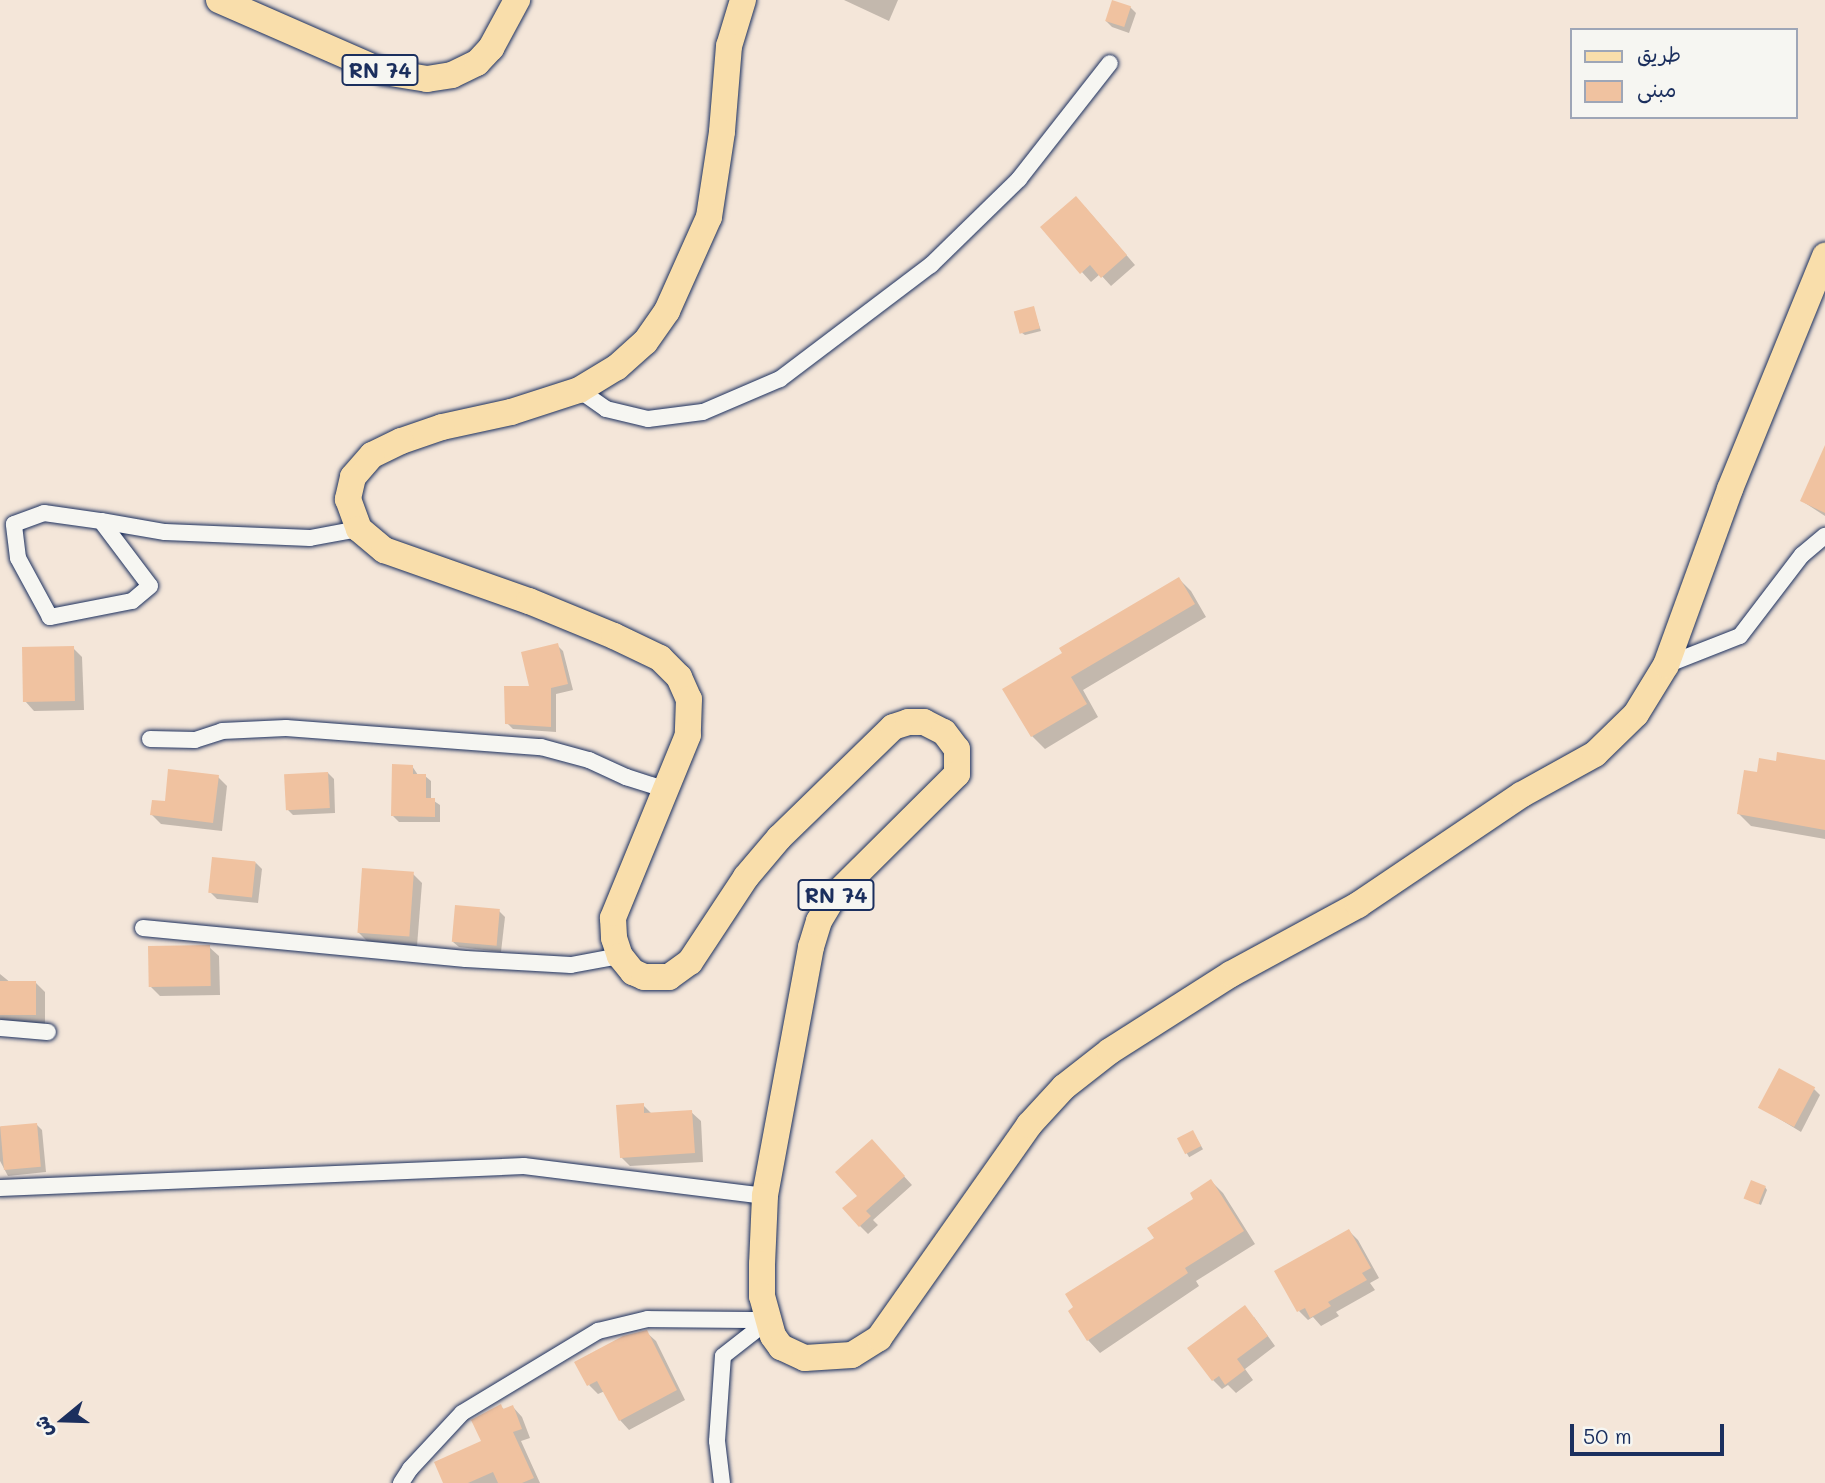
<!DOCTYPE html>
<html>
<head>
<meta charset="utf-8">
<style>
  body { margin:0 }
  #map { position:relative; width:1825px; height:1483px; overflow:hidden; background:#f4e6d9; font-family:Mali,"Playpen Sans Arabic",sans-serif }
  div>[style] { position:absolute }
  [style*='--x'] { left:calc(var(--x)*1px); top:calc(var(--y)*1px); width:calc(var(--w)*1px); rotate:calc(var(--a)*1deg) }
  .shadow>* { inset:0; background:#0003; transform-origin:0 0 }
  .building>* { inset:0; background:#f0c2a0; transform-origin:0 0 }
  .roads { filter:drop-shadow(0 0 2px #1b2f5e) drop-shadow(0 0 2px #1b2f5e) }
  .street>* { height:16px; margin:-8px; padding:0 8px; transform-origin:8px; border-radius:8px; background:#f6f6f2 }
  .primary>* { height:26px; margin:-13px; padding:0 13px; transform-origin:13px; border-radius:13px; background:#f9deab }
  span { translate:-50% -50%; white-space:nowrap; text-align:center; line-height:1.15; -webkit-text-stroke:5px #f6f6f2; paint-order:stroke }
  .shield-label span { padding:2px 5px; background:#f6f6f2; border:2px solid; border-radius:5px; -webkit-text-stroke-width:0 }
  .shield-label { font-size:21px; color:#1b2f5e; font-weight:700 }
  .legend { position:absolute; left:1570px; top:28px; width:228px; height:91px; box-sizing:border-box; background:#f6f6f2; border:2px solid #9ea6b7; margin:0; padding:9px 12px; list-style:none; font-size:21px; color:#1b2f5e }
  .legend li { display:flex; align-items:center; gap:14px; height:35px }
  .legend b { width:35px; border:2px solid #9ea6b7 }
  .north { position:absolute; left:28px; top:1385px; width:70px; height:70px; -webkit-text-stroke:5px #f6f6f2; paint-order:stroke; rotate:251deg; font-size:19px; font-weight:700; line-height:28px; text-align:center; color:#1b2f5e }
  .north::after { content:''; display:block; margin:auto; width:24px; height:32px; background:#1b2f5e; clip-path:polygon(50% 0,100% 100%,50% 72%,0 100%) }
  .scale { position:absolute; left:1570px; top:1424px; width:154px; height:32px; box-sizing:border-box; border:4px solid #1b2f5e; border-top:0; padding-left:9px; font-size:21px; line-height:24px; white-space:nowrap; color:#1b2f5e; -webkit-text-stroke:5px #f6f6f2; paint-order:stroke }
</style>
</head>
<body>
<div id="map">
  <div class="shadow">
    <div style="clip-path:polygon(844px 0,898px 0,889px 21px)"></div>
    <div style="clip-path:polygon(1130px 7px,1136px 13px,1129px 33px,1112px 27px,1106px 21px)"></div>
    <div style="clip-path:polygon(1085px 207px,1135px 265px,1111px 286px,1100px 274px,1091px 282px,1042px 228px)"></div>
    <div style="clip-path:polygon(1033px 308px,1041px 331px,1025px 335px,1022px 333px)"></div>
    <div style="clip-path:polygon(1825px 454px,1825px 516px,1802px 501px)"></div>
    <div style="clip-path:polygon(1179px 579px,1191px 591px,1206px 617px,1083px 690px,1098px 717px,1045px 749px,1032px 736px,1065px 653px)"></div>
    <div style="clip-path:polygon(557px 645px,563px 651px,573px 690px,556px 694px,556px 732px,513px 729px,507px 723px)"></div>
    <div style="clip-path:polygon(73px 648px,82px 657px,84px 710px,34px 711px,25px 701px)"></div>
    <div style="clip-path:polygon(1825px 762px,1825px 839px,1751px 826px,1739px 814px,1758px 774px,1777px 763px)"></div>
    <div style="clip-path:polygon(412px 766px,418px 775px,425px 776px,431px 781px,431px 799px,440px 805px,440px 822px,399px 822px,393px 816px)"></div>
    <div style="clip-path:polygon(328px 773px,334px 779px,335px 813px,293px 815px,287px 809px)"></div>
    <div style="clip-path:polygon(218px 777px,227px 786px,222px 831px,161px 824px,152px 815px)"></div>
    <div style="clip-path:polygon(256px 863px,262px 869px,258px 903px,217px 899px,211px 893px)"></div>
    <div style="clip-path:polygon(413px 874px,422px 883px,417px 946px,367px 941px,358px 932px)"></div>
    <div style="clip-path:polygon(499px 911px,505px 917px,501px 952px,459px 947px,453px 942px)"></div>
    <div style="clip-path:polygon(209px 947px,219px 956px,220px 995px,160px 996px,151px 987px)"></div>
    <div style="clip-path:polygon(0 974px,11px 983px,36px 983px,45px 992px,45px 1024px,0 1023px)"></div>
    <div style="clip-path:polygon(1814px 1089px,1820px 1095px,1801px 1132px,1760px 1107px)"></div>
    <div style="clip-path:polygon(643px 1105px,652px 1114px,691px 1112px,701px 1121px,703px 1162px,630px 1166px,621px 1157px)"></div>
    <div style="clip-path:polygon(36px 1124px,42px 1130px,46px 1172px,8px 1176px,0 1161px,0 1127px)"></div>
    <div style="left:1193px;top:1132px;width:20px;height:16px;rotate:60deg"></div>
    <div style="clip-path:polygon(880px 1150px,912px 1185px,873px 1220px,878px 1225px,868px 1234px,860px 1226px,859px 1196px)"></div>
    <div style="clip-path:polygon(1211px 1181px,1223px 1193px,1255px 1244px,1196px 1281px,1199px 1286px,1100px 1353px,1088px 1340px,1156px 1238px)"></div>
    <div style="clip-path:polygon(1765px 1187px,1767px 1190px,1761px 1205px,1745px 1198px)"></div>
    <div style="clip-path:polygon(1349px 1231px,1358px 1240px,1379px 1278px,1370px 1283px,1375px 1290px,1336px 1312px,1339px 1316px,1321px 1326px,1313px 1317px,1308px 1320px,1299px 1311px)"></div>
    <div style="clip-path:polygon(1254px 1317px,1275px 1346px,1245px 1369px,1253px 1380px,1236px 1393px,1228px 1385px,1222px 1389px,1213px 1380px)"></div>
    <div style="clip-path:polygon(646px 1332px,656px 1341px,685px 1400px,629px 1430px,620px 1420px,605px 1391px,598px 1394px,589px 1385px)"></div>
    <div style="clip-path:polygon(500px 1406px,505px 1410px,513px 1407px,522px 1417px,530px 1438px,521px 1441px,540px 1483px,445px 1483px,483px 1442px)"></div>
  </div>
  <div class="building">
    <div style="left:1112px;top:0;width:20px;height:22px;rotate:18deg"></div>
    <div style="clip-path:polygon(1076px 196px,1127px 255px,1101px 278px,1090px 265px,1080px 274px,1040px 227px)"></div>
    <div style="left:1034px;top:306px;width:23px;height:21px;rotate:75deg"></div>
    <div style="clip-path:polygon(1825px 445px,1825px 513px,1800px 501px)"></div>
    <div style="clip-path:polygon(1179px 577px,1195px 604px,1071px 677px,1087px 704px,1031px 737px,1002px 689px,1062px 653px,1059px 648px)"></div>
    <div style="clip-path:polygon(558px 643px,568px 684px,551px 688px,551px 727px,505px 724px,504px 686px,529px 686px,521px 652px)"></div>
    <div style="left:74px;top:646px;width:55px;height:52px;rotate:89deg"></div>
    <div style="clip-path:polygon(1777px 752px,1825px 760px,1825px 830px,1737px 814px,1744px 770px,1757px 772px,1759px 758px,1776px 761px)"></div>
    <div style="clip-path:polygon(392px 764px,413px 765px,413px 774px,426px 774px,426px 798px,435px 798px,435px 817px,391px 816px)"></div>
    <div style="clip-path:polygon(168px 769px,219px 775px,213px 823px,150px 815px,152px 800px,165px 801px)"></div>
    <div style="left:328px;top:772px;width:36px;height:44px;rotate:87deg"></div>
    <div style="left:212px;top:857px;width:44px;height:36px;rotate:6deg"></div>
    <div style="left:362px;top:868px;width:52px;height:65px;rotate:4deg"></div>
    <div style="left:455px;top:905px;width:45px;height:37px;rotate:5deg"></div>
    <div style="left:210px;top:945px;width:41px;height:62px;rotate:89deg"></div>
    <div style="left:0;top:981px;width:36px;height:34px"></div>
    <div style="left:1779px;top:1068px;width:41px;height:45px;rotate:28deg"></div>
    <div style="clip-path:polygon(644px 1103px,644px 1113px,692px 1110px,695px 1153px,620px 1158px,616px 1105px)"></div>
    <div style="left:37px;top:1123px;width:44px;height:37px;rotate:85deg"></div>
    <div style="left:1193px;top:1130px;width:18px;height:18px;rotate:63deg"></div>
    <div style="clip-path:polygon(872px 1139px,905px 1176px,866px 1211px,871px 1216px,859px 1227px,842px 1208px,857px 1196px,835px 1172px)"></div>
    <div style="clip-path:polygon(1211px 1179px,1244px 1231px,1185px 1268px,1188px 1273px,1087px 1341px,1068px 1311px,1073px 1307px,1065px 1294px,1154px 1238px,1147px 1228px,1193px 1199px,1190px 1193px)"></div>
    <div style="left:1751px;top:1180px;width:16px;height:20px;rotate:22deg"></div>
    <div style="clip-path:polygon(1349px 1229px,1371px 1268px,1362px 1273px,1367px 1280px,1328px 1302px,1331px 1306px,1310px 1318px,1305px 1308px,1297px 1312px,1274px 1271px)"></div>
    <div style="clip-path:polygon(1245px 1305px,1268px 1336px,1237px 1359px,1245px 1370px,1225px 1385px,1219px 1376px,1212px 1381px,1187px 1348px)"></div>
    <div style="clip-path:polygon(647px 1330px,677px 1390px,619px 1421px,597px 1381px,587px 1386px,574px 1362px,623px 1336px)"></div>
    <div style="clip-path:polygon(501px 1404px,503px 1409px,513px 1405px,522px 1429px,513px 1432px,534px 1478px,522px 1483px,498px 1483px,493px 1472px,468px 1483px,443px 1483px,434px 1462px,481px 1441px,471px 1420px)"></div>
  </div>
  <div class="roads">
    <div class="street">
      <div style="--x:579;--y:390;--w:33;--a:35"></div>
      <div style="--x:606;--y:409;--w:43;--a:13.4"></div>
      <div style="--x:648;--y:419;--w:55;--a:-7.3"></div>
      <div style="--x:703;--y:412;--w:84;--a:-23.2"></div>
      <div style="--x:780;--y:379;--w:189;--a:-37.1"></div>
      <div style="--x:931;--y:265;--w:123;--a:-44.3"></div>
      <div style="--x:1019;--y:179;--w:147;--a:-51.9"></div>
      <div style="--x:101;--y:521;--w:81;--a:53"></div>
      <div style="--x:150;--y:586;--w:23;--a:140"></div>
      <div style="--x:132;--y:601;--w:84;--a:169"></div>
      <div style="--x:50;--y:617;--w:67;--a:-118.5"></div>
      <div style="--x:18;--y:558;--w:34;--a:-97"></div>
      <div style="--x:14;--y:524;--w:32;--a:-20"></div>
      <div style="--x:44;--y:513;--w:58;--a:8"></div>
      <div style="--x:101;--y:521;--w:65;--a:9.8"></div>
      <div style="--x:165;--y:532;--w:145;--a:2.4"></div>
      <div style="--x:310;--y:538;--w:50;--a:-10.4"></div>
      <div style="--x:1666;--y:665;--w:79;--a:-21.4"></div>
      <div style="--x:1740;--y:636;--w:102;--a:-52.6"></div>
      <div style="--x:1802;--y:555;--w:30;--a:-40"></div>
      <div style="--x:150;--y:739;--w:45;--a:1.3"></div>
      <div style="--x:195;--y:740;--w:28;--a:-18"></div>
      <div style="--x:222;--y:731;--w:64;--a:-2.7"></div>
      <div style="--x:286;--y:728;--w:256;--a:4.3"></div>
      <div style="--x:541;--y:747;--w:50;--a:15.2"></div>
      <div style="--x:589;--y:760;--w:41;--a:24.7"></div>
      <div style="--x:626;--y:777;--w:43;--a:17.6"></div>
      <div style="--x:143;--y:928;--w:324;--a:5.5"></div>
      <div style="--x:466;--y:959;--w:105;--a:3.3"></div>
      <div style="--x:571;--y:965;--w:50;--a:-10.4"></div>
      <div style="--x:0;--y:1028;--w:48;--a:4.8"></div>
      <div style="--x:0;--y:1188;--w:524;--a:-2.4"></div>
      <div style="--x:524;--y:1166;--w:243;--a:7.1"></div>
      <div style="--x:401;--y:1483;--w:17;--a:-57"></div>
      <div style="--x:410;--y:1469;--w:76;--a:-47.1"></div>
      <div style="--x:462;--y:1413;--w:159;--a:-31.1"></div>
      <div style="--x:598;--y:1331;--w:51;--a:-13.5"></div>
      <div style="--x:648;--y:1319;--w:121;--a:0.5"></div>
      <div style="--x:722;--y:1483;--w:42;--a:-96.8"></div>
      <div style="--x:717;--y:1441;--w:85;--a:-86"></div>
      <div style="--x:723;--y:1356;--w:58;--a:-38"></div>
    </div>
    <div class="primary">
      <div style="--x:219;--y:0;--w:180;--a:23.6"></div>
      <div style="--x:384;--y:72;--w:44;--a:9.2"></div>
      <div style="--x:427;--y:79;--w:25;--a:-9"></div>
      <div style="--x:452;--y:75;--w:28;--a:-26"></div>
      <div style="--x:477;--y:63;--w:21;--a:-47"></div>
      <div style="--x:491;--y:48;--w:55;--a:-61.6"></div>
      <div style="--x:743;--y:0;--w:48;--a:106.9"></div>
      <div style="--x:729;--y:46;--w:86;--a:94.7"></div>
      <div style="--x:722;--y:132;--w:86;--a:98.7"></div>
      <div style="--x:709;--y:217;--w:103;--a:114.1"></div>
      <div style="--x:667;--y:311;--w:38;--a:125"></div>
      <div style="--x:645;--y:342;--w:38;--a:138"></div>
      <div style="--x:617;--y:367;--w:44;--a:148.8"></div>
      <div style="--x:579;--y:390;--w:71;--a:162.1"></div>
      <div style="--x:511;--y:412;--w:71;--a:167.7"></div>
      <div style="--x:442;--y:427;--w:43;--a:161.1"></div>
      <div style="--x:401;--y:441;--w:32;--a:154"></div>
      <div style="--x:372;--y:455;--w:29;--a:131"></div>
      <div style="--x:353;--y:477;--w:23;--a:103"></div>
      <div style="--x:348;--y:499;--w:32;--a:70"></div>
      <div style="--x:359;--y:529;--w:33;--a:40"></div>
      <div style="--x:384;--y:550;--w:154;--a:19.4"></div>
      <div style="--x:529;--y:601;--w:92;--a:22.4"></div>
      <div style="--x:614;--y:636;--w:51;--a:25.6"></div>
      <div style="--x:660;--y:658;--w:27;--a:45"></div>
      <div style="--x:679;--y:677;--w:24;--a:66"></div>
      <div style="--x:689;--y:699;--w:36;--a:92"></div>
      <div style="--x:688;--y:735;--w:198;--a:112.3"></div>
      <div style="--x:613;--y:918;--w:20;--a:87"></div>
      <div style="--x:614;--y:938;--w:19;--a:72"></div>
      <div style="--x:620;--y:956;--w:21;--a:51"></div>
      <div style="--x:633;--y:972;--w:12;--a:24"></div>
      <div style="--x:644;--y:977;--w:25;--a:0"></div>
      <div style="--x:669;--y:977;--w:26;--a:-36"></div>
      <div style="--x:690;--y:962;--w:102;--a:-56.6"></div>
      <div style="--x:746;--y:877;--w:51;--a:-49.8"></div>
      <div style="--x:779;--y:838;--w:159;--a:-44.2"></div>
      <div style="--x:893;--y:727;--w:16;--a:-18"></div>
      <div style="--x:908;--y:722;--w:16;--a:0"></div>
      <div style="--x:924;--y:722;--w:22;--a:27"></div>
      <div style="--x:944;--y:732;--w:21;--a:53"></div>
      <div style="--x:957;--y:749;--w:25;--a:90"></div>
      <div style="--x:957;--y:774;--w:173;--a:135.2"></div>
      <div style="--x:834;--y:896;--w:29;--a:121"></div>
      <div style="--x:819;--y:921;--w:27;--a:107"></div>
      <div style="--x:811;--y:947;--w:253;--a:100.5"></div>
      <div style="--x:765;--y:1196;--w:68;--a:92.5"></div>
      <div style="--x:762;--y:1264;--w:32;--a:90"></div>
      <div style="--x:762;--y:1296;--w:41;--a:74.6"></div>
      <div style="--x:773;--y:1336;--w:14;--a:54"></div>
      <div style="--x:781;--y:1347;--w:26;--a:25"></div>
      <div style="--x:805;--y:1358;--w:47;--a:-3.7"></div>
      <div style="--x:852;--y:1355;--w:32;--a:-32"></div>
      <div style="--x:879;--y:1338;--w:261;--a:-54.8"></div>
      <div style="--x:1029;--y:1125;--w:52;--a:-47.4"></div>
      <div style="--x:1064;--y:1087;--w:58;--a:-38"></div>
      <div style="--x:1110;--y:1051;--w:143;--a:-32.5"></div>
      <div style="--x:1231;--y:974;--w:145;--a:-28.5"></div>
      <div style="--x:1358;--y:905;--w:197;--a:-34"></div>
      <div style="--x:1521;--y:795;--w:85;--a:-29"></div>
      <div style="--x:1595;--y:754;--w:57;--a:-44.3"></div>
      <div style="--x:1636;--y:714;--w:57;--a:-58.5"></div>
      <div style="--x:1666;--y:665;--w:187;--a:-70"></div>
      <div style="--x:1730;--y:489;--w:252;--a:-67.8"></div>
    </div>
  </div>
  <div class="shield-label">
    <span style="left:380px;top:70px">RN 74</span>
    <span style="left:836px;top:895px">RN 74</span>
  </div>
  <ul class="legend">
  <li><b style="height:9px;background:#f9deab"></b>طريق</li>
  <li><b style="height:19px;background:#f0c2a0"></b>مبنى</li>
  </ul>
  <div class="north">ش</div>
  <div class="scale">50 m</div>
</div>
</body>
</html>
